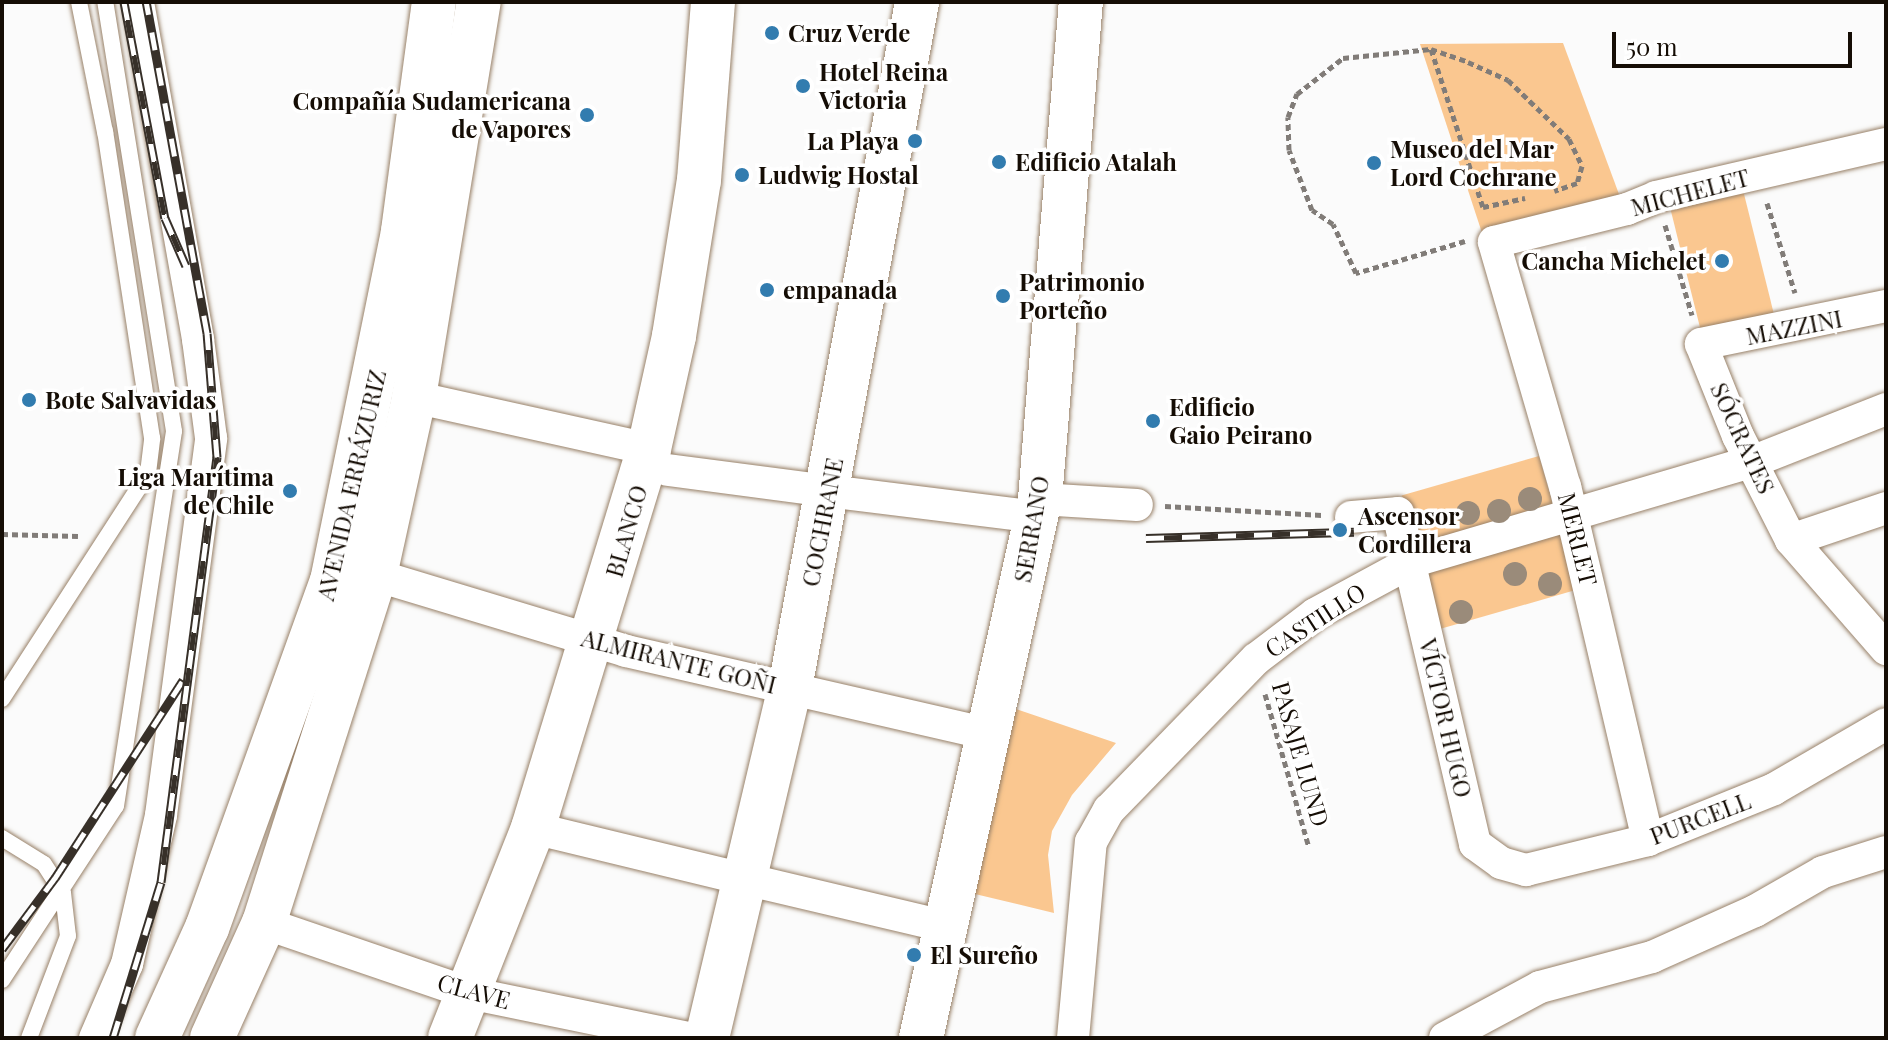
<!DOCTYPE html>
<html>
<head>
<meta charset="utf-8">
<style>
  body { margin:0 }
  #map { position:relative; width:1888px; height:1040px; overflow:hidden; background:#fbfbfb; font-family:"Playfair Display",serif }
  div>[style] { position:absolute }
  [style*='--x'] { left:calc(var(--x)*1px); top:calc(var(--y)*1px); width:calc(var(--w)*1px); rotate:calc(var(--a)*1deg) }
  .green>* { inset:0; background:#fac790; transform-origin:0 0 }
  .path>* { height:5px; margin-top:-2.5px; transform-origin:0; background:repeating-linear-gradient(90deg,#817c78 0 6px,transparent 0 10px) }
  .roads { filter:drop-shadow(0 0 2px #988168) drop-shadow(0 0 2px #988168) }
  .lane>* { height:16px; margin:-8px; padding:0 8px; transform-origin:8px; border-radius:8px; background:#fff }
  .street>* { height:32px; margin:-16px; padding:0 16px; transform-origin:16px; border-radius:16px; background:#fff }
  .secondary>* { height:44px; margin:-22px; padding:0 22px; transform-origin:22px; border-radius:22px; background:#fff }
  .primary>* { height:44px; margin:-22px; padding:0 22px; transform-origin:22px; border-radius:22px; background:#fff }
  .rail>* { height:9px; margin-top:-4.5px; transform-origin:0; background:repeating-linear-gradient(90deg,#fff 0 18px,#373029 0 36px); box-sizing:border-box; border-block:2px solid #373029 }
  .trees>* { width:24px; height:24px; margin:-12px; border-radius:50%; background:#9a8b7a }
  .dots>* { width:22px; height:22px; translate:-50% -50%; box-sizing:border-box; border:4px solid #fff; border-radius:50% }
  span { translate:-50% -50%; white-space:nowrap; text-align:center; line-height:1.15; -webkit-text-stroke:7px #fff; paint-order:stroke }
  .poi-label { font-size:24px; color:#150d05; font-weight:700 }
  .left { translate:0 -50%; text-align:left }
  .right { translate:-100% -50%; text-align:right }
  .street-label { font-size:24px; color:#150d05 }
  .frame { position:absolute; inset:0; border:4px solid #150d05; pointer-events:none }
  .scale { position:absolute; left:1612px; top:32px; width:240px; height:36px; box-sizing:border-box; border:4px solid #150d05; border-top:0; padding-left:10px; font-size:24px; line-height:28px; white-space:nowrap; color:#150d05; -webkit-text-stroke:6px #fff; paint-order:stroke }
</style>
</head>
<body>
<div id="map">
  <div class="green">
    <div style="clip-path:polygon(1563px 43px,1623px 205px,1484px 239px,1420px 44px)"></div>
    <div style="left:1742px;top:186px;width:137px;height:75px;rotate:76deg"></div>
    <div style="left:1539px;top:456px;width:139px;height:143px;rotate:74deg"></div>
    <div style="clip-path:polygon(1013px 708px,1116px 743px,1072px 795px,1052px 831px,1048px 855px,1054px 913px,975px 894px)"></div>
  </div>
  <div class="path">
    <div style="--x:1431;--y:49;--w:166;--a:71.8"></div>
    <div style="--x:1483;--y:207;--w:43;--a:-12.1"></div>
    <div style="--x:1767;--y:203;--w:94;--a:72.7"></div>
    <div style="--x:1665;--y:225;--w:94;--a:73.3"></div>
    <div style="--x:1465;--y:241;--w:114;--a:163.6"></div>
    <div style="--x:1356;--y:273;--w:54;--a:-115.1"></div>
    <div style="--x:1333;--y:224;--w:25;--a:-146"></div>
    <div style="--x:1312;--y:210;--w:64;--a:-111"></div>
    <div style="--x:1289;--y:150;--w:33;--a:-92"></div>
    <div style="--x:1288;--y:117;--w:25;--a:-69"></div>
    <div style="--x:1297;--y:94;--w:58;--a:-38"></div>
    <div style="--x:1343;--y:58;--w:88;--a:-5.8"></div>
    <div style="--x:1431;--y:49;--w:39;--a:19"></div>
    <div style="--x:1468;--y:62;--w:44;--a:24.2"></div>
    <div style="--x:1508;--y:80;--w:85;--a:44"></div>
    <div style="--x:1569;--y:139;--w:30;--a:64"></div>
    <div style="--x:1582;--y:166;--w:18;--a:106"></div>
    <div style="--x:1577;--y:183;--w:24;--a:161"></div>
    <div style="--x:1165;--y:506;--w:157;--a:3.3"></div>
    <div style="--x:2;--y:534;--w:76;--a:1.5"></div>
    <div style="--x:1265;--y:694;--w:159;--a:74"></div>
  </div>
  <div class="roads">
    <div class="lane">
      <div style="--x:2;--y:699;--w:269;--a:-57.1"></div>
      <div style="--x:148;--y:473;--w:35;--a:-83"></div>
      <div style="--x:152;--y:438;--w:310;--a:-98.7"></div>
      <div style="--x:105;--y:132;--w:133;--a:-101.3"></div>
      <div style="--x:2;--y:838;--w:49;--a:31.8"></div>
      <div style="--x:44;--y:864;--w:35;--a:57"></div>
      <div style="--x:63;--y:893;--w:43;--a:83.4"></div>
      <div style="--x:68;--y:936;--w:109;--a:110.9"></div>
      <div style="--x:2;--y:980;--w:208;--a:-56.8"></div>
      <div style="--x:116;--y:806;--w:379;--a:-81.2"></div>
      <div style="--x:174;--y:431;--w:435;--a:-99.1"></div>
    </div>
    <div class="street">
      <div style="--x:1886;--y:306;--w:189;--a:168.4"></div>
      <div style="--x:1701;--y:344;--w:99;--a:68.1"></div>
      <div style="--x:1738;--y:436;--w:117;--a:63"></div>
      <div style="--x:1791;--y:540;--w:145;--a:48.9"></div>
      <div style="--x:414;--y:397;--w:241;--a:12.5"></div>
      <div style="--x:668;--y:470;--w:145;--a:7.5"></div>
      <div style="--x:844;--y:493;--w:194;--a:7.1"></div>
      <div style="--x:1040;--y:499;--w:97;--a:3.5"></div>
      <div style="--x:1351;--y:517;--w:47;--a:-4.9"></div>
      <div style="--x:1398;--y:513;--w:340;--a:76.9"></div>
      <div style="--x:1475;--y:844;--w:32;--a:36"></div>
      <div style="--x:1501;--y:863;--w:26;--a:16"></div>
      <div style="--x:1526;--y:870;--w:126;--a:-13.8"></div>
      <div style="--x:1648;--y:840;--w:136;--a:-22"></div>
      <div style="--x:1774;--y:789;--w:129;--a:-30.1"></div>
      <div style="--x:1791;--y:540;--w:100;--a:-18.6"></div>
      <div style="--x:375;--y:575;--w:262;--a:16.8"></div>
      <div style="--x:626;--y:651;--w:371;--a:12.9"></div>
      <div style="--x:533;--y:828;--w:205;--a:13.6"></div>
      <div style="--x:1648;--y:840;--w:363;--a:-103.2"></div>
      <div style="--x:1565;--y:487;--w:255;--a:-106.2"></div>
      <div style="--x:1494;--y:242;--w:137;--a:-13.9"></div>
      <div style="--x:1627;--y:209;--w:31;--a:-22"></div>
      <div style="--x:1656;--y:197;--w:236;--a:-13"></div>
      <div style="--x:762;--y:883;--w:187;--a:13.3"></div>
      <div style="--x:264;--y:923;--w:217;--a:18.9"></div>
      <div style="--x:469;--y:993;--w:225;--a:11.6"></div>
      <div style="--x:95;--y:1038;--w:81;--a:-66.6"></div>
      <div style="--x:127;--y:964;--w:153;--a:-77.1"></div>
      <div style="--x:161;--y:815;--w:380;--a:-82.4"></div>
      <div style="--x:211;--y:438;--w:100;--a:-97.5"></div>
      <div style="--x:198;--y:339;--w:342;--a:-100.1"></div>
      <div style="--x:1073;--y:1038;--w:197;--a:-84.8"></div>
      <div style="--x:1091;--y:842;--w:37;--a:-61"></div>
      <div style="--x:1109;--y:810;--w:211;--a:-45.8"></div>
      <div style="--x:1256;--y:659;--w:74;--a:-37.3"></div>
      <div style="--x:1315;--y:614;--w:109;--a:-28.4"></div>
      <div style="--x:1411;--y:562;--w:358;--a:-16.4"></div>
      <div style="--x:1754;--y:461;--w:142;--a:-21.5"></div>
      <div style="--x:1445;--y:1038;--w:108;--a:-28.2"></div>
      <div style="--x:1540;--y:987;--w:116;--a:-15"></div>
      <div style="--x:1652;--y:957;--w:113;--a:-24.1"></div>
      <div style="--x:1755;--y:911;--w:78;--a:-29.8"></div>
      <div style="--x:1823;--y:872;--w:66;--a:-17.6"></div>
    </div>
    <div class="secondary">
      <div style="--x:707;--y:1038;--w:360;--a:-76.7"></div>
      <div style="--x:790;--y:688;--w:698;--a:-79.51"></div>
      <div style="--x:921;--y:1038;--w:552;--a:-77.55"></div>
      <div style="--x:1040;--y:499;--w:499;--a:-85.3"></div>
    </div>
    <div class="primary">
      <div style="--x:157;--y:1038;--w:121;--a:-65.6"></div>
      <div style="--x:207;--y:928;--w:369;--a:-70.2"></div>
      <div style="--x:332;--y:581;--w:357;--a:-78.5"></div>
      <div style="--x:403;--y:231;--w:231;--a:-82.3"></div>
      <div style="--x:212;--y:1038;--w:126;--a:-65.7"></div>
      <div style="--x:264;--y:923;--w:365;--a:-72.3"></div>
      <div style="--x:375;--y:575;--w:182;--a:-77.6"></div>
      <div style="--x:414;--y:397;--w:400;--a:-80.7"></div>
      <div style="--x:450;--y:1038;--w:226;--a:-68.4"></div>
      <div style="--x:533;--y:828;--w:396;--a:-73"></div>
      <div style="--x:649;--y:449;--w:116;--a:-77.5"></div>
      <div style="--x:674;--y:336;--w:158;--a:-80.9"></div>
      <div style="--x:699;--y:180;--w:179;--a:-85.5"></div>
    </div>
  </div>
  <div class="rail">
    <div style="--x:124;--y:2;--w:220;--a:79.3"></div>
    <div style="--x:165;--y:218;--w:52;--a:66.4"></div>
    <div style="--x:1146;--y:538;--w:208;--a:-1.7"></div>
    <div style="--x:2;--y:949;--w:89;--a:-53.3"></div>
    <div style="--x:55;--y:878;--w:236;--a:-57.1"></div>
    <div style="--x:113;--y:1038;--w:163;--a:-72.9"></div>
    <div style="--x:161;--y:882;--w:429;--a:-82.5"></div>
    <div style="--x:217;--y:457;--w:124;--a:-94.6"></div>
    <div style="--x:207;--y:333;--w:337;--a:-100.4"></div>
  </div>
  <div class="trees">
    <div style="left:1530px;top:499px"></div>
    <div style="left:1499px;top:511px"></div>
    <div style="left:1468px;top:513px"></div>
    <div style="left:1515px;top:574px"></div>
    <div style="left:1550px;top:584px"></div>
    <div style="left:1461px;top:612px"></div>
  </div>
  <div class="dots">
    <div style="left:772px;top:33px;background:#327caf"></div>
    <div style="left:803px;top:86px;background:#327caf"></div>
    <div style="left:587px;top:115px;background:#327caf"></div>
    <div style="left:915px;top:141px;background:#327caf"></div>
    <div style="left:999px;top:162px;background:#327caf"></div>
    <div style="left:1374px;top:163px;background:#327caf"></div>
    <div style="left:742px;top:175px;background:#327caf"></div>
    <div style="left:1722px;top:261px;background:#327caf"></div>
    <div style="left:767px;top:290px;background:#327caf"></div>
    <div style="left:1003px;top:296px;background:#327caf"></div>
    <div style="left:29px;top:400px;background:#327caf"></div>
    <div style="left:1153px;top:421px;background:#327caf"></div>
    <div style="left:290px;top:491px;background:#327caf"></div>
    <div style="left:1340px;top:530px;background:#327caf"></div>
    <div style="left:914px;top:955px;background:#327caf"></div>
  </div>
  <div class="poi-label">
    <span class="left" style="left:788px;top:33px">Cruz Verde</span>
    <span class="left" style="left:819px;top:86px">Hotel Reina<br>Victoria</span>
    <span class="right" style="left:571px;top:115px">Compañía Sudamericana<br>de Vapores</span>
    <span class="right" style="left:899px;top:141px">La Playa</span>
    <span class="left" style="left:1390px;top:163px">Museo del Mar<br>Lord Cochrane</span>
    <span class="left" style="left:1015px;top:162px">Edificio Atalah</span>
    <span class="left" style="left:758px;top:175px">Ludwig Hostal</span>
    <span class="right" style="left:1706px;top:261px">Cancha Michelet</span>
    <span class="left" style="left:1019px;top:296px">Patrimonio<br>Porteño</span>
    <span class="left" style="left:783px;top:290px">empanada</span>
    <span class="left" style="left:45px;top:400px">Bote Salvavidas</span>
    <span class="left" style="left:1169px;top:421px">Edificio<br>Gaio Peirano</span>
    <span class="right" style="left:274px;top:491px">Liga Marítima<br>de Chile</span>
    <span class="left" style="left:1358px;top:530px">Ascensor<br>Cordillera</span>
    <span class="left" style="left:930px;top:955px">El Sureño</span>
  </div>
  <div class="street-label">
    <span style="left:1690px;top:192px;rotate:-15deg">MICHELET</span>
    <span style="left:1794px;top:327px;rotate:-11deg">MAZZINI</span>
    <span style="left:1743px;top:438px;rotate:65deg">SÓCRATES</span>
    <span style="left:351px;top:485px;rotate:-77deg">AVENIDA ERRÁZURIZ</span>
    <span style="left:822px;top:522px;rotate:-79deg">COCHRANE</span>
    <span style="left:1031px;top:529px;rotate:-80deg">SERRANO</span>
    <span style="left:626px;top:531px;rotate:-74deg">BLANCO</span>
    <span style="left:1578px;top:539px;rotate:76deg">MERLET</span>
    <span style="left:1315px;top:620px;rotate:-33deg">CASTILLO</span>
    <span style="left:679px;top:661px;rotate:14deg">ALMIRANTE GOÑI</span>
    <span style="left:1446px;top:718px;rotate:77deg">VÍCTOR HUGO</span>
    <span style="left:1301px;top:754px;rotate:74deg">PASAJE LUND</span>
    <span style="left:1700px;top:818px;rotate:-21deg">PURCELL</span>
    <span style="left:474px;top:991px;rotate:15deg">CLAVE</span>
  </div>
  <div class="frame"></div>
  <div class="scale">50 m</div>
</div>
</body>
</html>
